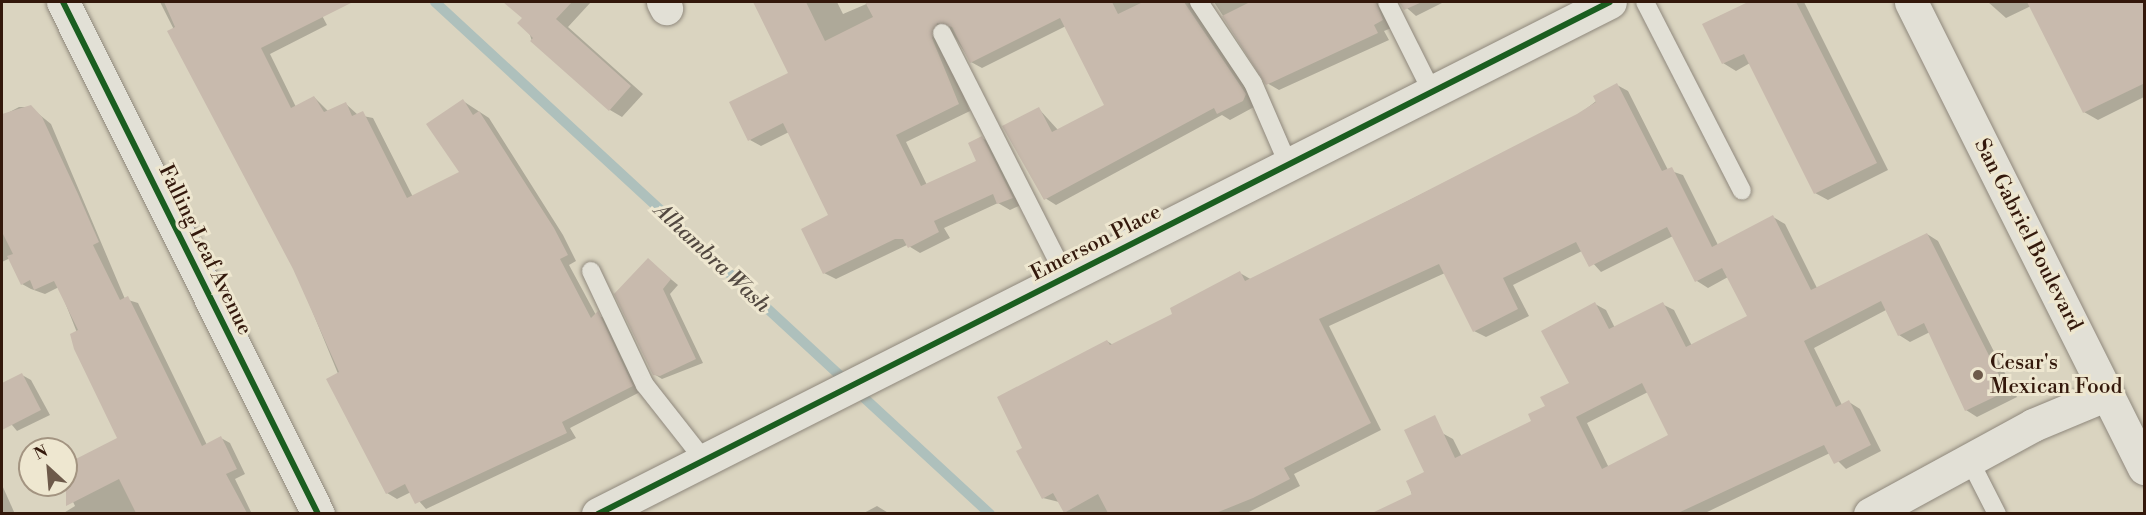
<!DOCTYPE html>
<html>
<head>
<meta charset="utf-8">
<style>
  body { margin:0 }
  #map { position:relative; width:2146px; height:515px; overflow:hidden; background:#dad4c0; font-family:"Libre Bodoni",serif }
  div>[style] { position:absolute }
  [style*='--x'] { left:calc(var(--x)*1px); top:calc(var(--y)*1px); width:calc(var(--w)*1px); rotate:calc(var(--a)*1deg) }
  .shadow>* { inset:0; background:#0003 }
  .stream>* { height:10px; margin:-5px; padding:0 5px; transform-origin:5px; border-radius:5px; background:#aec0bc }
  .building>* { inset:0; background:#c8baad }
  .roads { filter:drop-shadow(0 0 2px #8f887c) drop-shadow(0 0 2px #8f887c) }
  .service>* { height:18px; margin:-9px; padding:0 9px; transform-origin:9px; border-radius:9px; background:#e2e0d6 }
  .minor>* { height:33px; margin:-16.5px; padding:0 16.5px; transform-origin:16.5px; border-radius:16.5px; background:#e2e0d6 }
  .tertiary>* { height:33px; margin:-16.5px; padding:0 16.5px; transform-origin:16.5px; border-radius:16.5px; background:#e2e0d6 }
  .secondary>* { height:33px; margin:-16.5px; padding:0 16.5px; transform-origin:16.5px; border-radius:16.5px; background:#e2e0d6 }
  .cycleway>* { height:6px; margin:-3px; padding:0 3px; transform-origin:3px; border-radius:3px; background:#1b5e20 }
  .dots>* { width:16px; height:16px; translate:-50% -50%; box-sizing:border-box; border:3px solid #eee7d0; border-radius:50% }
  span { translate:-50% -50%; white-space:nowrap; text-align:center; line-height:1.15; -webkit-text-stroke:6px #eee7d0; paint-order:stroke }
  .street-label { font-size:21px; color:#33180b }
  .poi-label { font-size:21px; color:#33180b }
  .left { translate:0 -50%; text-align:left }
  .water-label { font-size:22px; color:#524840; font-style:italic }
  .frame { position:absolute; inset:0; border:3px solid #33180b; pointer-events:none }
  .north { position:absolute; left:18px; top:437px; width:60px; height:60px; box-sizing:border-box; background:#eee7d0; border:2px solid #a39481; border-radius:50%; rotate:334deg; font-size:16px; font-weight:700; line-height:24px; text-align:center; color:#33180b }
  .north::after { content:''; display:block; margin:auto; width:21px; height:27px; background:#6d5a4a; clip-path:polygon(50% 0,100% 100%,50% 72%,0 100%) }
</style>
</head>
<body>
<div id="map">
  <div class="shadow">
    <div style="clip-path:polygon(160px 2px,329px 2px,318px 8px,327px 25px,270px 54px,296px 107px,314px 97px,329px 112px,346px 104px,358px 115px,373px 118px,413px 197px,461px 173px,463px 101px,489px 118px,563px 235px,576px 261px,569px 265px,596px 315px,607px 319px,642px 391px,570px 428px,576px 438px,426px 509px,411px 492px,397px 499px,387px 493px,295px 269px)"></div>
    <div style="clip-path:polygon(505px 2px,591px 2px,568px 27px,643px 94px,622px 117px,610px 110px,532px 41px,524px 18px)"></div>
    <div style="clip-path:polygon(757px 2px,837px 2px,843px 14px,871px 2px,1204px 2px,1254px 96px,1254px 107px,1230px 120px,1222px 115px,1056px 205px,1045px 198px,1039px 109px,1058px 130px,1106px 106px,1066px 26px,982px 68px,971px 62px,949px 28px,943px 45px,970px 111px,906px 142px,927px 185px,978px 161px,982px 138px,993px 144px,1023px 204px,1010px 210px,998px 203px,944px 228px,950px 238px,920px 253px,907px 245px,836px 279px,824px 273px,830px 216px,789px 132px,761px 146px,750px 140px,790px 73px)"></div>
    <div style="clip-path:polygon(1214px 2px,1391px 2px,1394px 27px,1384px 31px,1389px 40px,1279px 90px,1267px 83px)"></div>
    <div style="clip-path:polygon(1400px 2px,1444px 2px,1416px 16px)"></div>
    <div style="clip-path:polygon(1751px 2px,1804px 2px,1888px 170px,1828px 200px,1815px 193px,1750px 63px,1736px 71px,1723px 63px,1704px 25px)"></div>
    <div style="clip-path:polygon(1988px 2px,2144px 2px,2144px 97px,2098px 120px,2084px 112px,2031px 6px,2006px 18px)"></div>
    <div style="clip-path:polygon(evenodd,1617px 85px,1628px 91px,1668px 170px,1683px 175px,1718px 245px,1773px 217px,1785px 224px,1817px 288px,1927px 234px,1938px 241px,2017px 397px,1977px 417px,1966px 410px,1930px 332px,1910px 342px,1899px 335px,1886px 310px,1814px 348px,1842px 405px,1849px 402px,1860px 409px,1881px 451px,1846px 469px,1830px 453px,1703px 514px,1418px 514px,1408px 482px,1426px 473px,1442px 433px,1453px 439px,1462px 457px,1533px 422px,1571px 383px,1595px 304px,1606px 310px,1615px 328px,1662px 304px,1674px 310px,1692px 346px,1749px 317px,1728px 277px,1708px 288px,1697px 281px,1673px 236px,1601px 272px,1582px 251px,1513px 285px,1529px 316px,1486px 337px,1474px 331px,1445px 273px,1329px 326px,1381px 430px,1294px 474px,1300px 486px,1245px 514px,1068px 514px,1059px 502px,1043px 498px,1024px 448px,1107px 341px,1113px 345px,1174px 314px,1240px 273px,1252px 280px,1578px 115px,1617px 85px,1648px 392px,1670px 436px,1609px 468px,1587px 423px,1648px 392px)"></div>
    <div style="clip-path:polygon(19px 107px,30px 107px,51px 124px,125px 299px,138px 303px,207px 445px,221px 438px,230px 443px,245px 474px,235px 479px,252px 514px,62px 514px,75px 506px,65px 485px,66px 465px,119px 439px,59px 287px,45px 294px,31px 289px,22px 284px,10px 258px,2px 262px,2px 116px)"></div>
    <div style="clip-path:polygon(648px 260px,678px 285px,670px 294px,703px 363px,662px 379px,654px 374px)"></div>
    <div style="clip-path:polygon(22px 375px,31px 380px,50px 415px,17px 431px,2px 413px,2px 385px)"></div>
    <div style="clip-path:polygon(2px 485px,15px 514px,2px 514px)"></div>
    <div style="clip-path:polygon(877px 506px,890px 514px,862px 514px)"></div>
  </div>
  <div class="stream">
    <div style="--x:435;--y:2;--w:755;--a:42.69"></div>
  </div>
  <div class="building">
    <div style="clip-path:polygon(164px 2px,353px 2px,261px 48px,291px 108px,314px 96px,324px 112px,346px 102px,352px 116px,363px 111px,407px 198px,459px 172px,426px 124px,463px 99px,473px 115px,479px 111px,554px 228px,568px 255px,560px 259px,591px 318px,598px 311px,633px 386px,562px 422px,567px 433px,415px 504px,405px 484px,386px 494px,326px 379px,339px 372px,293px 269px,167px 31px,175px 27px)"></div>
    <div style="clip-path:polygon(503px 2px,572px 2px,556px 19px,631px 86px,609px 111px,530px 41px,533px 38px,517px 23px,522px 18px)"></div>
    <div style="clip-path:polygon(753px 2px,806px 2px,825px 41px,873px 17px,865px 2px,1112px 2px,1118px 14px,1143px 2px,1184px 2px,1246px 94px,1243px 101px,1217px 114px,1214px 108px,1044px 200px,1002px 126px,1039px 107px,1052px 132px,1104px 105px,1060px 18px,970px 63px,952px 27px,937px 23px,932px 38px,959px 104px,896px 135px,921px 186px,976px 161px,968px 143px,982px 136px,1013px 198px,997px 204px,993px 194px,934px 221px,939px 232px,908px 248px,903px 239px,895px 239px,823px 274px,801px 229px,828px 215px,783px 123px,748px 141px,729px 102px,788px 73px)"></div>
    <div style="clip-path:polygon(1250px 2px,1376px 2px,1383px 20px,1374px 25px,1378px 33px,1266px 85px,1222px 16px)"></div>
    <div style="clip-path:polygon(1399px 2px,1422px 2px,1404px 10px)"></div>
    <div style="clip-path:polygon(1748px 2px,1796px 2px,1877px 163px,1814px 194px,1744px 54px,1722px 64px,1702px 24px)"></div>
    <div style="clip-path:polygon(2027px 2px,2145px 2px,2145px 83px,2083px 113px)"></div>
    <div style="clip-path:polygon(evenodd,1617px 83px,1662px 171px,1672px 167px,1712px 247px,1773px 215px,1811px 290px,1927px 233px,2007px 391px,1965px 411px,1924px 323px,1898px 336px,1881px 301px,1804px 341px,1836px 407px,1849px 400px,1871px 445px,1834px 464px,1824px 445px,1678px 513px,1372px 513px,1412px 494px,1406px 481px,1424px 472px,1404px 430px,1435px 415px,1455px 458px,1531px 421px,1528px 414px,1545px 406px,1540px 397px,1569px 383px,1541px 331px,1595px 302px,1609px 329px,1663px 302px,1686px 347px,1747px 316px,1722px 268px,1695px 282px,1667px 227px,1589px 267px,1576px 242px,1503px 278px,1518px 309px,1473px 332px,1439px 264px,1319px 319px,1371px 423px,1284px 468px,1290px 479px,1253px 498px,1216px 513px,1108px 513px,1098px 494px,1064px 513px,1053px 493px,1042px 499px,1016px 451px,1022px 448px,997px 397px,1107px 340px,1110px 345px,1172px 314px,1170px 308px,1240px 271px,1245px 281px,1407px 201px,1577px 114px,1596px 102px,1593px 96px,1617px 83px,1642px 383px,1668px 435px,1602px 469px,1576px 417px,1642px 383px)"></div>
    <div style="clip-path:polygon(31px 105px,42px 117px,78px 194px,99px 242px,93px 245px,120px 300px,128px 296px,202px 446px,221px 436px,237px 469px,226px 474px,247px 513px,136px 513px,119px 479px,66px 506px,66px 464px,117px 438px,74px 349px,70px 334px,78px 330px,54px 281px,34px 290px,30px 280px,21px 285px,7px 256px,13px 254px,2px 232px,2px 114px)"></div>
    <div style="clip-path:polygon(648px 258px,671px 279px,663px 289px,696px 359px,660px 376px,653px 375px,614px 294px)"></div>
    <div style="clip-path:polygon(22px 373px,41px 410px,2px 430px,2px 383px)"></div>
  </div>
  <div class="roads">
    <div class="service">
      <div style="--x:1199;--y:2;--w:97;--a:56.3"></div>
      <div style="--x:1253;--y:83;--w:88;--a:66.6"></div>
      <div style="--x:1387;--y:2;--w:101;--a:63.4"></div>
      <div style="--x:1645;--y:2;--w:212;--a:62.8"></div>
      <div style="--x:942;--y:33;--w:274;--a:63.1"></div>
      <div style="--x:591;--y:271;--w:126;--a:64.7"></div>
      <div style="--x:645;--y:385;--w:95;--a:51.8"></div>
      <div style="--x:1971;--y:463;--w:57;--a:63"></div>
    </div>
    <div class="minor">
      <div style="--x:63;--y:2;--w:572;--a:63.52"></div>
      <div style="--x:663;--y:2;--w:7;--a:63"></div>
      <div style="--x:1870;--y:514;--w:186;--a:-28.6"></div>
      <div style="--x:2033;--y:425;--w:80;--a:-22.7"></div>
    </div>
    <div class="tertiary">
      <div style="--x:598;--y:514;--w:1134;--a:-26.84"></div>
    </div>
    <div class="secondary">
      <div style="--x:1911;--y:2;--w:521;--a:63.43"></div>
    </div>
  </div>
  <div class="cycleway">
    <div style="--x:63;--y:2;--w:572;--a:63.52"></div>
    <div style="--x:598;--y:514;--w:1134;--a:-26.84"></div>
  </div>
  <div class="dots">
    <div style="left:1978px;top:375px;background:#6d5a4a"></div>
  </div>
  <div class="street-label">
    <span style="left:2028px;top:235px;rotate:63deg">San Gabriel Boulevard</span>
    <span style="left:1096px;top:243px;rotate:-27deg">Emerson Place</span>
    <span style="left:205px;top:250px;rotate:64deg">Falling Leaf Avenue</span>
  </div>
  <div class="poi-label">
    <span class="left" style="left:1990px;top:375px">Cesar's<br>Mexican Food</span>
  </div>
  <div class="water-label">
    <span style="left:712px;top:258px;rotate:43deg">Alhambra Wash</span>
  </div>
  <div class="frame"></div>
  <div class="north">N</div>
</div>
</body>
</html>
